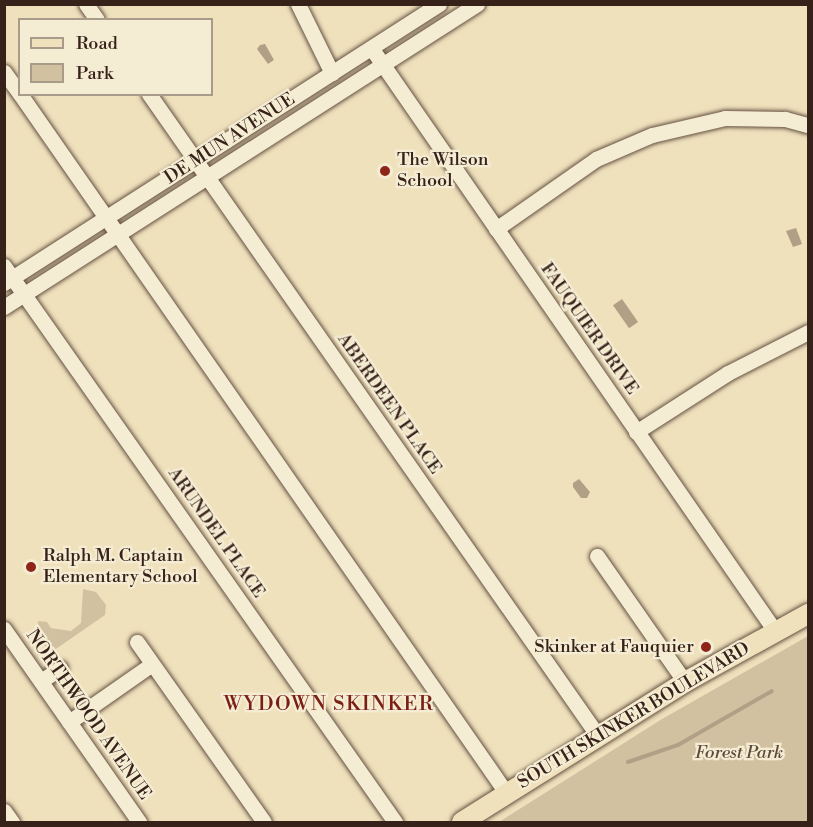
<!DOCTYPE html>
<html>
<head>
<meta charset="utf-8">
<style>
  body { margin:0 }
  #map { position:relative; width:813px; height:827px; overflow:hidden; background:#f0e1bd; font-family:"Libre Bodoni",serif }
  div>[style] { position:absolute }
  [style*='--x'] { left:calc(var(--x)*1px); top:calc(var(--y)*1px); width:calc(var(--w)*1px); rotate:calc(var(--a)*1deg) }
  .green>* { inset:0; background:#d1c1a1 }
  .water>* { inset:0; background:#b1a085; transform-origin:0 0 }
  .stream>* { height:4px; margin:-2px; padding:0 2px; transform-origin:2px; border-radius:2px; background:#b1a085 }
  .roads { filter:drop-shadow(0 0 2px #655242) drop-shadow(0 0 2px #655242) }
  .minor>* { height:15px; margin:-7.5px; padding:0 7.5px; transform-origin:7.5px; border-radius:7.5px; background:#f5ecd4 }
  .major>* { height:20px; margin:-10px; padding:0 10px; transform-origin:10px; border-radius:10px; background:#f0e1bd }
  .dots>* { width:16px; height:16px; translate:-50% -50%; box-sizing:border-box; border:3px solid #f5ecd4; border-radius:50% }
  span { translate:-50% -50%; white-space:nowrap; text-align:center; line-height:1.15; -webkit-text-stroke:4.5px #f5ecd4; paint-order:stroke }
  .street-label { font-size:18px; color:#372219 }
  .poi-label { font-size:18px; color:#372219 }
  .left { translate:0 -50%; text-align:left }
  .right { translate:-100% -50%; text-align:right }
  .park-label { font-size:18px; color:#5e4a3b; font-style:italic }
  .neighbourhood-label { font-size:20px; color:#7a1f14; letter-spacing:1.5px }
  .frame { position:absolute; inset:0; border:6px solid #372219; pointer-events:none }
  .legend { position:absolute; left:18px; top:18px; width:195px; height:78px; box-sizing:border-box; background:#f5ecd4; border:2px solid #a99b89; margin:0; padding:8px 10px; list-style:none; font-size:18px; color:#372219 }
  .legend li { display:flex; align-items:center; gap:12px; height:30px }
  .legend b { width:30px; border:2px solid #a99b89 }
</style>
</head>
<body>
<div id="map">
  <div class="green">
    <div style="clip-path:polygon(83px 589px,96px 592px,106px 605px,105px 615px,50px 653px,38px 637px,38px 621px,47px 622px,51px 628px,71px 631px,81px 623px)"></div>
    <div style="clip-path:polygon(808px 636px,808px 822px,499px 822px,662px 719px)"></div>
  </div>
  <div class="water">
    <div style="clip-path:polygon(265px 44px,274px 60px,268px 64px,257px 49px,260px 45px)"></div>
    <div style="clip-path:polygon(796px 228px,802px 244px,793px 247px,786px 231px)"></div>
    <div style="left:622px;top:299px;width:28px;height:11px;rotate:55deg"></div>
    <div style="clip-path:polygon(579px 479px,590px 492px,587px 498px,581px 498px,573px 487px,573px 483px)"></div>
  </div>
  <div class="stream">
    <div style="--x:628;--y:762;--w:53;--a:-18.8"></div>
    <div style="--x:678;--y:745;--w:108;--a:-29.9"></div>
  </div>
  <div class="roads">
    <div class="minor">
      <div style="--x:86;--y:4;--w:19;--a:55"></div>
      <div style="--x:298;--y:4;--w:77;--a:63.8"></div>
      <div style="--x:372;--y:49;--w:708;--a:55.3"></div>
      <div style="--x:4;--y:72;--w:27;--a:54"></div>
      <div style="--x:20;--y:94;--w:853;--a:55.17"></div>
      <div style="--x:149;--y:94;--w:783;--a:55.03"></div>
      <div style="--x:496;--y:229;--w:122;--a:-35"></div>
      <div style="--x:596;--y:159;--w:61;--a:-23.2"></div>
      <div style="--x:652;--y:135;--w:75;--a:-13.1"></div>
      <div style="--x:725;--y:118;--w:60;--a:1"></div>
      <div style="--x:785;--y:119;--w:24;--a:15"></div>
      <div style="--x:4;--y:266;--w:680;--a:54.88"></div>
      <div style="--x:4;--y:283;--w:517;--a:-32.68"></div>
      <div style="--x:4;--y:307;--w:562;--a:-32.64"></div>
      <div style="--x:636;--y:432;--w:109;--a:-32.7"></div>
      <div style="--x:728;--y:373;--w:90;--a:-27.1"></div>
      <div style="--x:597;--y:556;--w:154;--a:55.1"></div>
      <div style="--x:4;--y:629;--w:236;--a:55"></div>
      <div style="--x:137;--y:642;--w:220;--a:54.8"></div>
      <div style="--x:41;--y:681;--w:23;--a:-34"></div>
      <div style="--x:69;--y:722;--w:101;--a:-34.9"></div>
      <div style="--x:4;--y:811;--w:14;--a:54"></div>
    </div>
    <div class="major">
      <div style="--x:462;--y:822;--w:263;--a:-32.1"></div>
      <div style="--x:685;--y:682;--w:141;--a:-28.9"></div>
    </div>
  </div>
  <div class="dots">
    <div style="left:385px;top:171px;background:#8f2418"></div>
    <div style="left:31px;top:567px;background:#8f2418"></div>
    <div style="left:706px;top:647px;background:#8f2418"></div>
  </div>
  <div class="street-label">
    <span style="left:230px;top:139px;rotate:-33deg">DE MUN AVENUE</span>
    <span style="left:589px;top:329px;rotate:55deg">FAUQUIER DRIVE</span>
    <span style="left:389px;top:404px;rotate:55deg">ABERDEEN PLACE</span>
    <span style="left:216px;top:533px;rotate:55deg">ARUNDEL PLACE</span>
    <span style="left:88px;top:715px;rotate:55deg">NORTHWOOD AVENUE</span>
    <span style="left:634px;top:716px;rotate:-31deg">SOUTH SKINKER BOULEVARD</span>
  </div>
  <div class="poi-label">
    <span class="left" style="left:397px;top:171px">The Wilson<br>School</span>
    <span class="left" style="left:43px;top:567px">Ralph M. Captain<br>Elementary School</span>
    <span class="right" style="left:694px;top:647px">Skinker at Fauquier</span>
  </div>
  <div class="park-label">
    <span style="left:739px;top:753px">Forest Park</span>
  </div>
  <div class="neighbourhood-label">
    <span style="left:329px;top:704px">WYDOWN SKINKER</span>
  </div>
  <div class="frame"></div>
  <ul class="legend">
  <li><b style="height:8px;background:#f0e1bd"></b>Road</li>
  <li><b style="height:16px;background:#d1c1a1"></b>Park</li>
  </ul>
</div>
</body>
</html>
